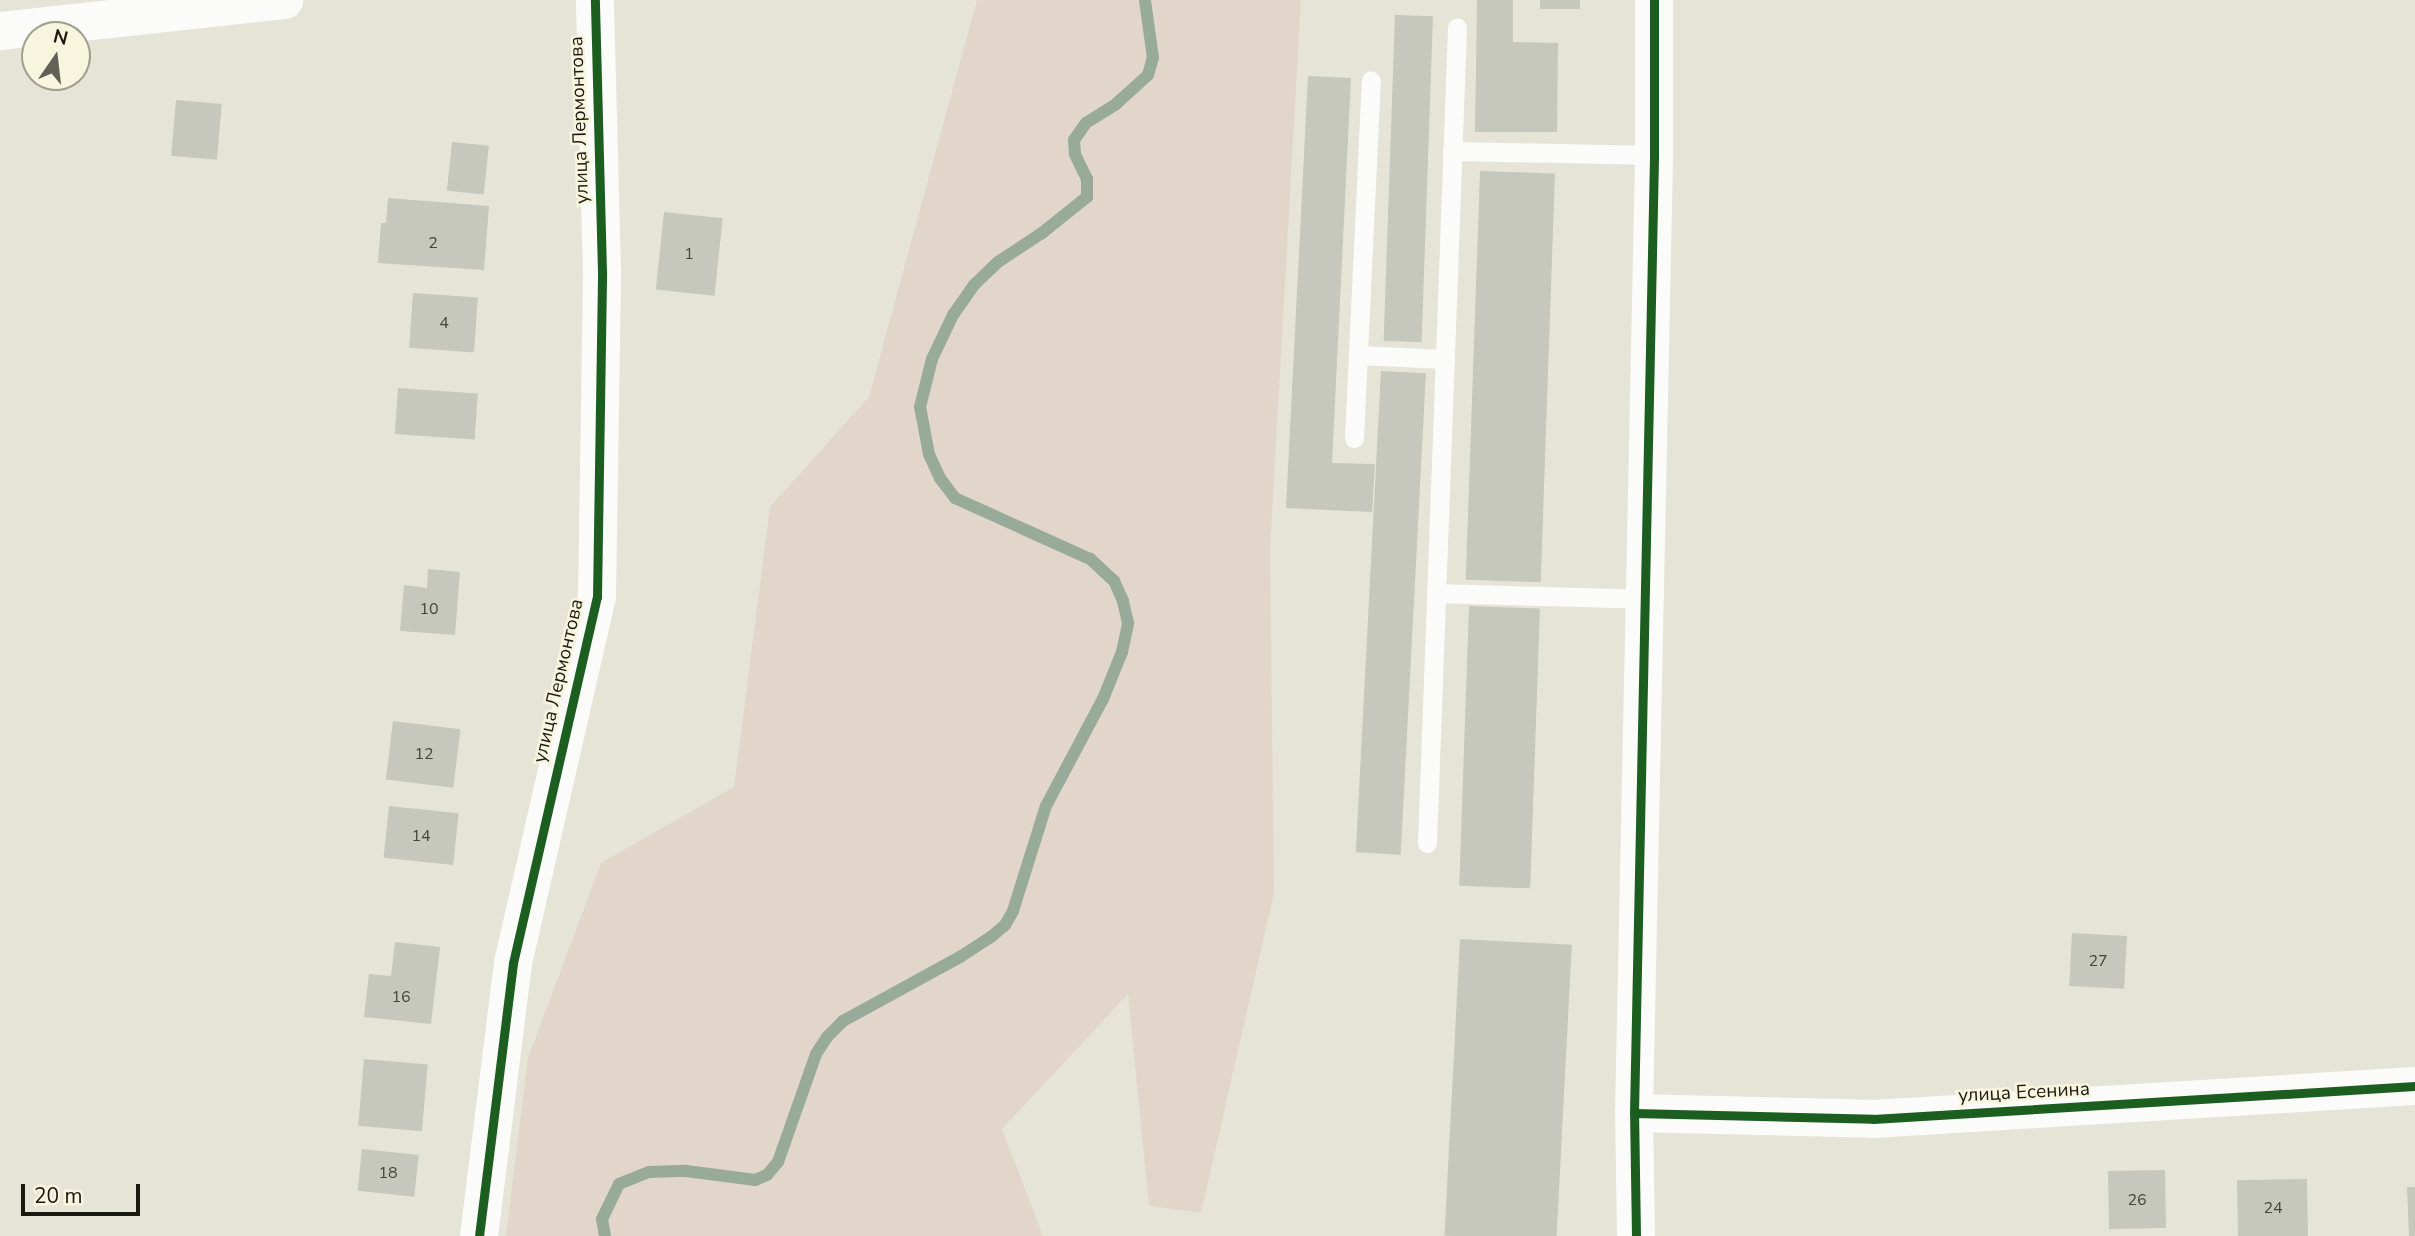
<!DOCTYPE html>
<html>
<head>
<meta charset="utf-8">
<style>
  body { margin:0 }
  #map { position:relative; width:2415px; height:1236px; overflow:hidden; background:#e5e4d7; font-family:"Nunito Sans",sans-serif }
  div>[style] { position:absolute }
  [style*='--x'] { left:calc(var(--x)*1px); top:calc(var(--y)*1px); width:calc(var(--w)*1px); rotate:calc(var(--a)*1deg) }
  .green>* { inset:0; background:#e2d6ca }
  .stream>* { height:12px; margin:-6px; padding:0 6px; transform-origin:6px; border-radius:6px; background:#98aa98 }
  .building>* { inset:0; background:#c6c8be; transform-origin:0 0 }
  .service>* { height:19px; margin:-9.5px; padding:0 9.5px; transform-origin:9.5px; border-radius:9.5px; background:#fbfbf9 }
  .minor>* { height:38px; margin:-19px; padding:0 19px; transform-origin:19px; border-radius:19px; background:#fbfbf9 }
  .tertiary>* { height:38px; margin:-19px; padding:0 19px; transform-origin:19px; border-radius:19px; background:#fbfbf9 }
  .cycleway>* { height:9px; margin:-4.5px; padding:0 4.5px; transform-origin:4.5px; border-radius:4.5px; background:#1b5e20 }
  span { translate:-50% -50%; white-space:nowrap; text-align:center; line-height:1.15; -webkit-text-stroke:5px #f8f5de; paint-order:stroke }
  .number-label { font-size:16px; color:#45453c }
  .number-label span { -webkit-text-stroke-width:0 }
  .street-label { font-size:19px; color:#1a1911 }
  .north { position:absolute; left:21px; top:21px; width:70px; height:70px; box-sizing:border-box; background:#f8f5de; border:2px solid #9f9d8c; border-radius:50%; rotate:14deg; font-size:19px; font-weight:700; line-height:28px; text-align:center; color:#1a1911 }
  .north::after { content:''; display:block; margin:auto; width:24px; height:32px; background:#616056; clip-path:polygon(50% 0,100% 100%,50% 72%,0 100%) }
  .scale { position:absolute; left:21px; top:1184px; width:119px; height:32px; box-sizing:border-box; border:4px solid #1a1911; border-top:0; padding-left:9px; font-size:21px; line-height:24px; white-space:nowrap; color:#1a1911; -webkit-text-stroke:5px #f8f5de; paint-order:stroke }
</style>
</head>
<body>
<div id="map">
  <div class="green">
    <div style="clip-path:polygon(977px 0,1301px 0,1270px 550px,1274px 893px,1201px 1213px,1149px 1206px,1128px 994px,1002px 1129px,1043px 1236px,506px 1236px,528px 1058px,601px 863px,734px 787px,770px 507px,869px 397px)"></div>
  </div>
  <div class="stream">
    <div style="--x:605;--y:1236;--w:17;--a:-100"></div>
    <div style="--x:602;--y:1219;--w:39;--a:-64"></div>
    <div style="--x:619;--y:1184;--w:32;--a:-22"></div>
    <div style="--x:649;--y:1172;--w:37;--a:-2"></div>
    <div style="--x:686;--y:1171;--w:70;--a:7.4"></div>
    <div style="--x:755;--y:1180;--w:13;--a:-23"></div>
    <div style="--x:767;--y:1175;--w:17;--a:-50"></div>
    <div style="--x:778;--y:1162;--w:114;--a:-70.6"></div>
    <div style="--x:816;--y:1054;--w:20;--a:-57"></div>
    <div style="--x:827;--y:1037;--w:23;--a:-45"></div>
    <div style="--x:843;--y:1021;--w:133;--a:-28.7"></div>
    <div style="--x:960;--y:957;--w:38;--a:-33"></div>
    <div style="--x:992;--y:936;--w:17;--a:-40"></div>
    <div style="--x:1005;--y:925;--w:16;--a:-60"></div>
    <div style="--x:1013;--y:911;--w:110;--a:-72.6"></div>
    <div style="--x:1046;--y:806;--w:121;--a:-62"></div>
    <div style="--x:1103;--y:699;--w:51;--a:-68"></div>
    <div style="--x:1122;--y:652;--w:30;--a:-78"></div>
    <div style="--x:1128;--y:623;--w:23;--a:-103"></div>
    <div style="--x:1123;--y:601;--w:22;--a:-114"></div>
    <div style="--x:1114;--y:581;--w:33;--a:-137"></div>
    <div style="--x:1090;--y:559;--w:148;--a:-155.7"></div>
    <div style="--x:955;--y:498;--w:25;--a:-127"></div>
    <div style="--x:940;--y:478;--w:26;--a:-115"></div>
    <div style="--x:929;--y:454;--w:48;--a:-100.8"></div>
    <div style="--x:920;--y:407;--w:49;--a:-76"></div>
    <div style="--x:932;--y:359;--w:49;--a:-64.5"></div>
    <div style="--x:953;--y:315;--w:37;--a:-55"></div>
    <div style="--x:974;--y:285;--w:33;--a:-44"></div>
    <div style="--x:998;--y:262;--w:53;--a:-33.4"></div>
    <div style="--x:1042;--y:233;--w:58;--a:-38.7"></div>
    <div style="--x:1087;--y:197;--w:18;--a:-90"></div>
    <div style="--x:1087;--y:179;--w:28;--a:-116"></div>
    <div style="--x:1075;--y:154;--w:14;--a:-94"></div>
    <div style="--x:1074;--y:140;--w:21;--a:-55"></div>
    <div style="--x:1086;--y:123;--w:36;--a:-32"></div>
    <div style="--x:1116;--y:104;--w:43;--a:-42.2"></div>
    <div style="--x:1148;--y:75;--w:18;--a:-74"></div>
    <div style="--x:1153;--y:58;--w:59;--a:-97.9"></div>
  </div>
  <div class="building">
    <div style="clip-path:polygon(1477px 0,1513px 0,1513px 42px,1558px 43px,1557px 132px,1475px 132px)"></div>
    <div style="left:1540px;top:0;width:40px;height:9px"></div>
    <div style="left:1395px;top:15px;width:38px;height:326px;rotate:2deg"></div>
    <div style="clip-path:polygon(1308px 76px,1351px 78px,1332px 463px,1375px 464px,1372px 512px,1286px 508px)"></div>
    <div style="left:176px;top:100px;width:46px;height:56px;rotate:5deg"></div>
    <div style="left:452px;top:142px;width:37px;height:49px;rotate:6deg"></div>
    <div style="left:1480px;top:171px;width:75px;height:409px;rotate:2deg"></div>
    <div style="clip-path:polygon(388px 198px,489px 206px,484px 270px,378px 263px,381px 223px,386px 223px)"></div>
    <div style="left:664px;top:212px;width:59px;height:78px;rotate:6deg"></div>
    <div style="left:413px;top:293px;width:65px;height:55px;rotate:4deg"></div>
    <div style="left:1381px;top:371px;width:45px;height:482px;rotate:3deg"></div>
    <div style="left:398px;top:388px;width:80px;height:46px;rotate:4deg"></div>
    <div style="clip-path:polygon(428px 569px,460px 572px,455px 635px,400px 631px,404px 585px,427px 588px)"></div>
    <div style="left:1469px;top:606px;width:71px;height:280px;rotate:2deg"></div>
    <div style="left:393px;top:721px;width:68px;height:59px;rotate:7deg"></div>
    <div style="left:389px;top:806px;width:70px;height:52px;rotate:6deg"></div>
    <div style="left:2072px;top:933px;width:55px;height:53px;rotate:3deg"></div>
    <div style="left:1460px;top:939px;width:112px;height:297px;rotate:3deg"></div>
    <div style="clip-path:polygon(395px 942px,440px 947px,431px 1024px,364px 1017px,369px 974px,391px 976px)"></div>
    <div style="left:364px;top:1059px;width:64px;height:67px;rotate:5deg"></div>
    <div style="left:362px;top:1149px;width:57px;height:42px;rotate:6deg"></div>
    <div style="left:2165px;top:1170px;width:58px;height:57px;rotate:89deg"></div>
    <div style="left:2307px;top:1179px;width:57px;height:70px;rotate:89deg"></div>
    <div style="clip-path:polygon(2407px 1187px,2415px 1187px,2415px 1236px,2409px 1236px)"></div>
  </div>
  <div class="service">
    <div style="--x:1452;--y:151;--w:202;--a:1.1"></div>
    <div style="--x:1358;--y:355;--w:87;--a:2.6"></div>
    <div style="--x:1354;--y:438;--w:358;--a:-87.3"></div>
    <div style="--x:1436;--y:593;--w:209;--a:1.6"></div>
    <div style="--x:1427;--y:843;--w:816;--a:-87.89"></div>
  </div>
  <div class="minor">
    <div style="--x:1634;--y:1113;--w:239;--a:1.4"></div>
    <div style="--x:1873;--y:1119;--w:543;--a:-3.48"></div>
    <div style="--x:479;--y:1236;--w:275;--a:-82.9"></div>
    <div style="--x:513;--y:963;--w:376;--a:-77.1"></div>
    <div style="--x:597;--y:597;--w:325;--a:-89.1"></div>
    <div style="--x:602;--y:272;--w:272;--a:-91.5"></div>
    <div style="--x:1636;--y:1236;--w:123;--a:-90.9"></div>
    <div style="--x:1634;--y:1113;--w:958;--a:-88.8"></div>
    <div style="--x:1654;--y:155;--w:155;--a:-90"></div>
  </div>
  <div class="tertiary">
    <div style="--x:0;--y:31;--w:286;--a:-6.2"></div>
  </div>
  <div class="cycleway">
    <div style="--x:1634;--y:1113;--w:239;--a:1.4"></div>
    <div style="--x:1873;--y:1119;--w:543;--a:-3.48"></div>
    <div style="--x:479;--y:1236;--w:275;--a:-82.9"></div>
    <div style="--x:513;--y:963;--w:376;--a:-77.1"></div>
    <div style="--x:597;--y:597;--w:325;--a:-89.1"></div>
    <div style="--x:602;--y:272;--w:272;--a:-91.5"></div>
    <div style="--x:1636;--y:1236;--w:123;--a:-90.9"></div>
    <div style="--x:1634;--y:1113;--w:958;--a:-88.8"></div>
    <div style="--x:1654;--y:155;--w:155;--a:-90"></div>
  </div>
  <div class="number-label">
    <span style="left:433px;top:243px">2</span>
    <span style="left:689px;top:254px">1</span>
    <span style="left:444px;top:323px">4</span>
    <span style="left:429px;top:609px">10</span>
    <span style="left:424px;top:754px">12</span>
    <span style="left:421px;top:836px">14</span>
    <span style="left:2098px;top:961px">27</span>
    <span style="left:401px;top:997px">16</span>
    <span style="left:388px;top:1173px">18</span>
    <span style="left:2137px;top:1200px">26</span>
    <span style="left:2273px;top:1208px">24</span>
  </div>
  <div class="street-label">
    <span style="left:580px;top:120px;rotate:-92deg">улица Лермонтова</span>
    <span style="left:559px;top:681px;rotate:-77deg">улица Лермонтова</span>
    <span style="left:2024px;top:1093px;rotate:-3deg">улица Есенина</span>
  </div>
  <div class="north">N</div>
  <div class="scale">20 m</div>
</div>
</body>
</html>
